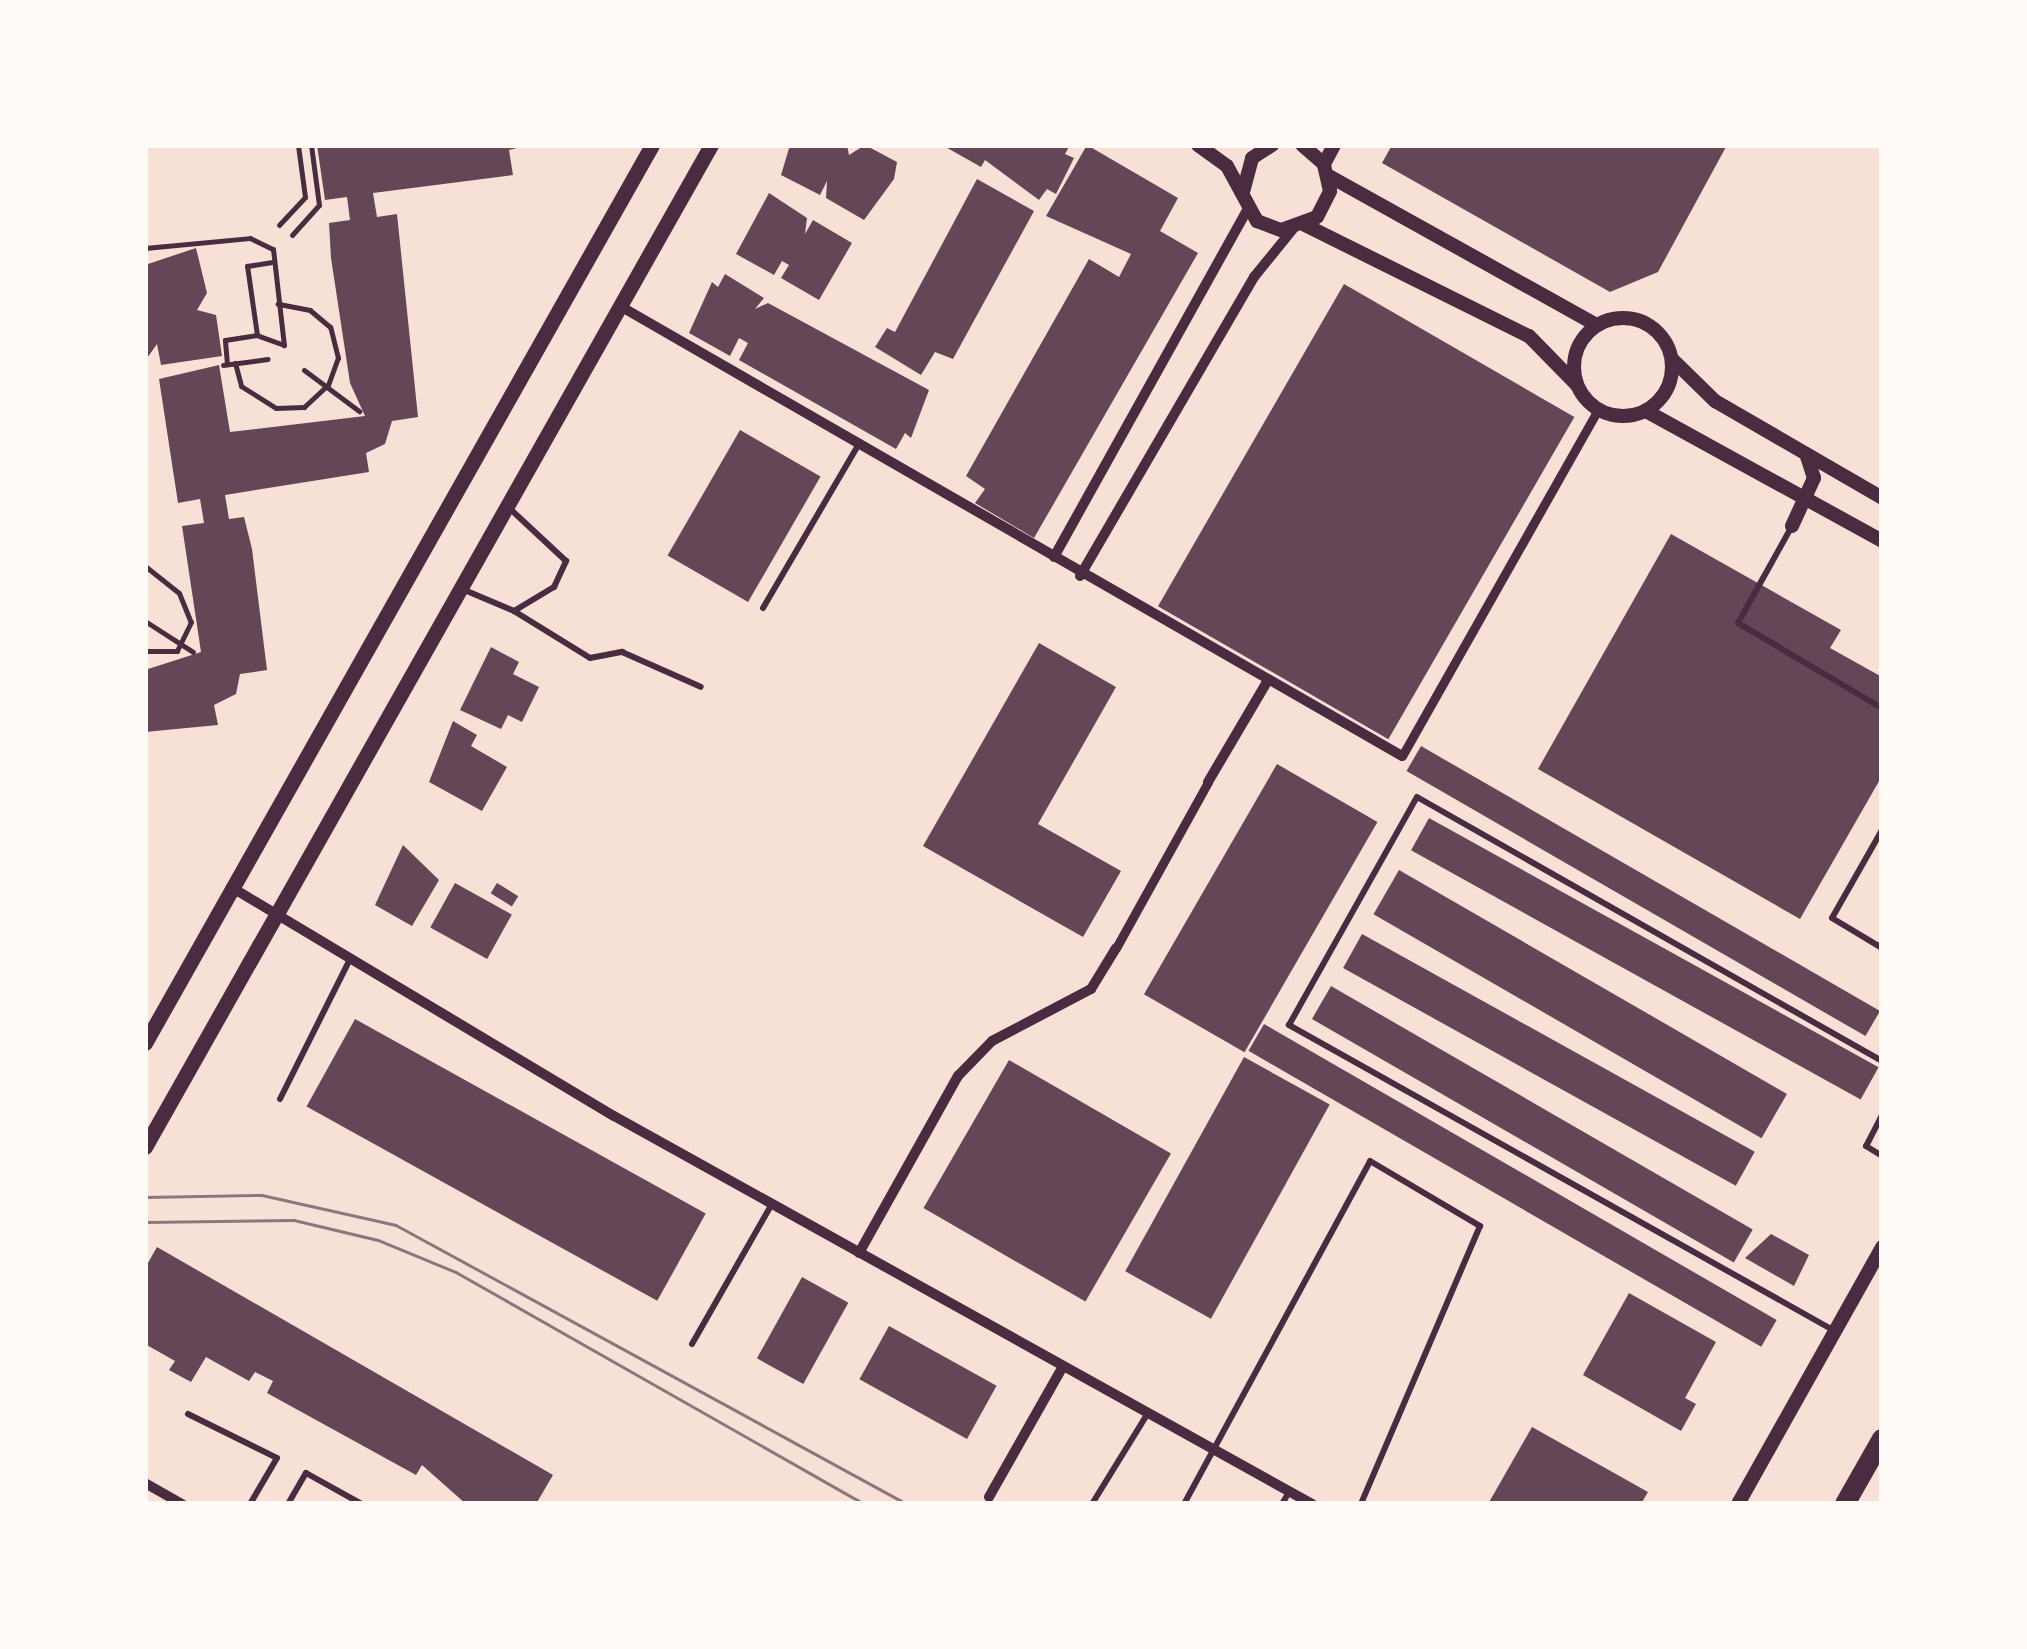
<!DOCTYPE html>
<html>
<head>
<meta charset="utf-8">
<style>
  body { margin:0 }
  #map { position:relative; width:2027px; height:1649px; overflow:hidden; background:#f7e1d7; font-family:"PT Sans Narrow",sans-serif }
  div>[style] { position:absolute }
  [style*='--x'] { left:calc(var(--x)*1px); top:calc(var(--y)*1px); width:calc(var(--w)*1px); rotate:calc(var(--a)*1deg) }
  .building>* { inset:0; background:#644757; transform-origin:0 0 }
  .path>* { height:5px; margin:-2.5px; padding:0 2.5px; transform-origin:2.5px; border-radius:2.5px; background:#4a2c40 }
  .service>* { height:6px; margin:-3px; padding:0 3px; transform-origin:3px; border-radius:3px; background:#4a2c40 }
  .pedestrian>* { height:9px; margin:-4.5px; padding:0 4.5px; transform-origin:4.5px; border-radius:4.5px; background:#4a2c40 }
  .minor>* { height:10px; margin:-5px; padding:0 5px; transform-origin:5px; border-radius:5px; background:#4a2c40 }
  .tertiary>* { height:14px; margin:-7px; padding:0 7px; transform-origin:7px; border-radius:7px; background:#4a2c40 }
  .tertiary>.ring { margin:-7px; padding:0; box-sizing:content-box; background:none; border:14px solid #4a2c40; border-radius:50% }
  .secondary>* { height:15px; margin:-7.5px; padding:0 7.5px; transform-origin:7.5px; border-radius:7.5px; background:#4a2c40 }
  .motorway>* { height:20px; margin:-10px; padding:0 10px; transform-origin:10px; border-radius:10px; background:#4a2c40 }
  .tram>* { height:2.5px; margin:-1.25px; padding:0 1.25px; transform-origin:1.25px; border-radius:1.25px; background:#8f747c }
  span { translate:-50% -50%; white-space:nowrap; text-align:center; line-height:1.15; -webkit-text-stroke:10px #fffaf5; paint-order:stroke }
  .frame { position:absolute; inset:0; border:148px solid #fffaf5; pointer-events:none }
</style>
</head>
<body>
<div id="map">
  <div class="building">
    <div style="clip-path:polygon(317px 145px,525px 146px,509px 150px,513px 175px,373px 193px,377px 217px,397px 214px,418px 417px,392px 421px,385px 444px,366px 453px,369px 472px,225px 495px,229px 519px,244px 517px,252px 549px,267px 670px,240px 674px,236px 694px,214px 705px,218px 725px,145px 732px,145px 670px,201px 652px,182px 526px,204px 523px,200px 499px,178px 503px,159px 379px,219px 365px,230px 432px,365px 416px,350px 383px,331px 258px,329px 223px,350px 220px,347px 197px,325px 200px)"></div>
    <div style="clip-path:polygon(790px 145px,847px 145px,849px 155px,865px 145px,897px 162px,894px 179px,864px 220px,826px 198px,827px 181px,820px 195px,781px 175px)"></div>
    <div style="clip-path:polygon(942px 145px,1070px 145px,1065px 154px,1074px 158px,1056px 194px,1047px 189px,1039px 200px,985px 160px,981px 167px)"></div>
    <div style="clip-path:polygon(1087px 145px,1178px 198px,1160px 231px,1198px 253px,1034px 538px,975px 503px,985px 489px,966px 476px,1089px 259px,1119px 277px,1131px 254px,1046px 216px)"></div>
    <div style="clip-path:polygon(1392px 145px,1727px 145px,1658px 272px,1610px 292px,1382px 163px)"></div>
    <div style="clip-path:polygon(977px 179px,1034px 211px,953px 359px,935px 352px,921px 375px,875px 347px,887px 328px,895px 332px)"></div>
    <div style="clip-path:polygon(769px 193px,807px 218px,805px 234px,813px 220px,852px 243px,819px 300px,781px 278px,789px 265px,782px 261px,774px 275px,736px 254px)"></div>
    <div style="clip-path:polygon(196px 248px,207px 293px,197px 310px,216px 315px,222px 356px,161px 365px,157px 344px,145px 361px,148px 264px)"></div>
    <div style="clip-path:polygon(725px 274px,764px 298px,755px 309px,768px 303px,929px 390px,911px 438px,905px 433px,896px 449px,739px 360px,748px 343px,739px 338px,730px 356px,689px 333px,712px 282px,718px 287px)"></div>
    <div style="left:1344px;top:284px;width:266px;height:372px;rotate:30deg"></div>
    <div style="left:740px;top:430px;width:93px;height:145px;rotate:30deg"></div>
    <div style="clip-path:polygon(1671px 534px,1841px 630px,1830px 648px,1882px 677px,1882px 776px,1800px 919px,1538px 769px)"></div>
    <div style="clip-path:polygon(1039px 643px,1116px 687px,1038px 824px,1121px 871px,1083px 937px,923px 846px)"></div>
    <div style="clip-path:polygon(491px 647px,519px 662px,513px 674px,539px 687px,522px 722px,508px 715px,501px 729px,460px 710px)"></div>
    <div style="clip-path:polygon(453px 721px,477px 735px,471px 746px,507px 767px,482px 811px,429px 782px)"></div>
    <div style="left:1421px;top:746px;width:530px;height:29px;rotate:30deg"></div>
    <div style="left:1277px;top:764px;width:116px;height:266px;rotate:30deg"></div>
    <div style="left:1429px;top:818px;width:514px;height:37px;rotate:29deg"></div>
    <div style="clip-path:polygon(403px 845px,439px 880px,412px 926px,375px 905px)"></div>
    <div style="left:1399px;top:870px;width:448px;height:51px;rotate:30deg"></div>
    <div style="left:455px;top:883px;width:65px;height:51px;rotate:29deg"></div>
    <div style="left:497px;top:883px;width:25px;height:12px;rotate:32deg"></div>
    <div style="left:1362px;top:934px;width:449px;height:39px;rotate:29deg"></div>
    <div style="left:1331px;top:986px;width:487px;height:38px;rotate:30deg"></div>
    <div style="left:355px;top:1019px;width:401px;height:100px;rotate:29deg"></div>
    <div style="left:1264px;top:1024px;width:592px;height:31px;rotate:30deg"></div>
    <div style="left:1244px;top:1057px;width:98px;height:245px;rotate:29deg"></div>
    <div style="left:1009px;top:1060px;width:187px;height:171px;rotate:30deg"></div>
    <div style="clip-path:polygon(1771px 1234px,1809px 1255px,1794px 1286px,1745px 1258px)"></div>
    <div style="clip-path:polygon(157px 1247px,553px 1475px,536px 1504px,466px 1504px,422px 1465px,416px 1475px,267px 1393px,273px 1381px,255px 1372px,249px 1381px,206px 1357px,191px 1382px,169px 1370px,175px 1361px,145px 1344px,145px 1268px)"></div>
    <div style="left:802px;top:1277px;width:53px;height:93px;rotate:29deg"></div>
    <div style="clip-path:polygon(1629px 1293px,1716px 1342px,1685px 1398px,1696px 1404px,1681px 1431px,1583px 1375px)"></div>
    <div style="left:889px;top:1326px;width:123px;height:61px;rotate:29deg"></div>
    <div style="clip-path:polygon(1532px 1427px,1648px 1492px,1641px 1504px,1488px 1504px)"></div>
  </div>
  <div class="path">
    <div style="--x:145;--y:225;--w:17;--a:90"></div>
    <div style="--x:279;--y:225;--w:38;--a:-47"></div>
    <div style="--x:305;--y:197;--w:52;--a:-97.7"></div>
    <div style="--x:292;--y:235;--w:40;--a:-48"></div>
    <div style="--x:319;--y:205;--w:61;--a:-97.6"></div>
    <div style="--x:145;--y:248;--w:105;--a:-5.4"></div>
    <div style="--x:250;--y:238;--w:25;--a:26"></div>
    <div style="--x:273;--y:249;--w:97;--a:83.5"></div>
    <div style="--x:284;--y:345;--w:29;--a:-160"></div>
    <div style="--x:235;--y:363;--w:24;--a:75"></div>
    <div style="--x:241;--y:386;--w:41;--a:32.2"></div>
    <div style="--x:276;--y:408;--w:28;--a:-2"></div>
    <div style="--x:304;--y:407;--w:33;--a:-43"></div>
    <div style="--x:328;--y:385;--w:29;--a:-70"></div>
    <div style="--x:338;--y:358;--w:32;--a:-104"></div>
    <div style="--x:330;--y:327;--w:26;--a:-140"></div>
    <div style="--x:310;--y:310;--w:33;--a:-169"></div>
    <div style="--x:227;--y:364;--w:24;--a:-95"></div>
    <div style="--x:225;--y:340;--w:32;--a:-9"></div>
    <div style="--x:257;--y:335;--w:70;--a:-98.2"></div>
    <div style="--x:247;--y:266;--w:24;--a:-9"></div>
    <div style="--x:223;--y:365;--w:45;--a:-7.6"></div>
    <div style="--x:304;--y:370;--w:69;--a:36.7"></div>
    <div style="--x:145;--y:566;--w:43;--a:38.5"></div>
    <div style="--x:179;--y:593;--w:31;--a:68"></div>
    <div style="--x:191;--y:622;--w:32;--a:116"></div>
    <div style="--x:177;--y:651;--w:32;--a:180"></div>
    <div style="--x:145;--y:621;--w:57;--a:32.9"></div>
  </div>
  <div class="service">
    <div style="--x:1792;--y:526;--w:111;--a:119.1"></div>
    <div style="--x:1738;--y:623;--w:167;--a:30.6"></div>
    <div style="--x:462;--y:589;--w:56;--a:22.9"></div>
    <div style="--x:514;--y:611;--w:47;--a:-31"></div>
    <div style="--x:554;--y:587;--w:29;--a:-65"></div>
    <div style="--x:566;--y:561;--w:81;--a:-137"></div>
    <div style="--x:763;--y:608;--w:190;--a:-59.7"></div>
    <div style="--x:514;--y:611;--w:89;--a:31.7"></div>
    <div style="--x:590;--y:658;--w:33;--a:-11"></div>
    <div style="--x:622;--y:652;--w:86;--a:23.9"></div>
    <div style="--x:1882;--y:830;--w:101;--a:119.6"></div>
    <div style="--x:1832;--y:918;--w:58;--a:31"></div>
    <div style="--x:280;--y:1099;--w:157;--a:-63.4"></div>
    <div style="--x:1882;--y:1115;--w:35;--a:117"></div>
    <div style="--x:1866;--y:1146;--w:19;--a:32"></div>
    <div style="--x:1833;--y:1330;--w:624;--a:-150.72"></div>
    <div style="--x:1289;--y:1025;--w:261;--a:-60.7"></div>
    <div style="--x:1417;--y:797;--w:535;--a:29.59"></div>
    <div style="--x:692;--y:1344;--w:161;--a:-60.3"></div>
    <div style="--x:188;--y:1414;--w:99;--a:26.3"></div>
    <div style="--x:277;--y:1458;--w:53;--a:120.4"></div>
    <div style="--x:288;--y:1504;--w:36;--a:-60"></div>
    <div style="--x:306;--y:1473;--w:64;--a:29"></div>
    <div style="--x:1092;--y:1504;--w:107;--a:-58.4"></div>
    <div style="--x:1184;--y:1504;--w:390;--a:-61.5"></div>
    <div style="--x:1370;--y:1161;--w:128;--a:30.6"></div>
    <div style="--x:1480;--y:1226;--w:302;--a:113.2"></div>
    <div style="--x:1282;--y:1504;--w:14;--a:-60"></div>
  </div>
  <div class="pedestrian">
    <div style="--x:1402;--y:756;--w:398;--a:-60.5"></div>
    <div style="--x:1116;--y:948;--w:190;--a:-61"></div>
  </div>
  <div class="minor">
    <div style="--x:620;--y:306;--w:902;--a:29.92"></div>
    <div style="--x:1054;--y:557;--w:398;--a:-60.9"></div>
    <div style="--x:1080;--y:576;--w:346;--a:-59.8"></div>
    <div style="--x:1254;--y:277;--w:62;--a:-50.9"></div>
    <div style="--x:1208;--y:782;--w:118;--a:-59.5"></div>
    <div style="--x:231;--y:887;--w:446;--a:30.9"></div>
    <div style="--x:614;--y:1116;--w:799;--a:29.07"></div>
    <div style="--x:859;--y:1253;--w:203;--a:-60.8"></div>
    <div style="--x:958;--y:1076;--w:49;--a:-45.8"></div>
    <div style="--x:992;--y:1041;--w:112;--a:-27.7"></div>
    <div style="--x:1091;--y:989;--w:48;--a:-58.6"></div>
    <div style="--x:145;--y:1483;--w:43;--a:29.6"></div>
    <div style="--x:989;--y:1497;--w:150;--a:-60.5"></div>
  </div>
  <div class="tertiary">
    <div style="--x:1198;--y:145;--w:36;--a:36"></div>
    <div style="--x:1227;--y:166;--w:63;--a:61.4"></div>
    <div style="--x:1257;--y:221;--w:26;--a:21"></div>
    <div style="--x:1281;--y:230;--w:38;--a:-20"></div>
    <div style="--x:1317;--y:217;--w:29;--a:-63"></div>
    <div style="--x:1330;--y:191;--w:28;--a:-103"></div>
    <div style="--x:1324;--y:164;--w:29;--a:-139"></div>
    <div style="--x:1324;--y:164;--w:21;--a:-62"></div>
    <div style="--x:1329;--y:176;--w:307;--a:29.1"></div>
    <div style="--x:1243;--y:192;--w:35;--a:-75"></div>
    <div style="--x:1252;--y:158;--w:24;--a:-33"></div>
    <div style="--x:1305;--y:225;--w:250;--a:26.4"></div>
    <div style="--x:1529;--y:336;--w:69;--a:45.6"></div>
    <div class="ring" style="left:1574px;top:318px;width:84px;height:84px"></div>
    <div style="--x:1672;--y:359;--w:60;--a:44.3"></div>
    <div style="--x:1715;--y:401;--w:193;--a:30.1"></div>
    <div style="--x:1646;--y:411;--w:269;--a:28.8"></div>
    <div style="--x:1792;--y:526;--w:53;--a:-65.4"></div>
    <div style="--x:1814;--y:478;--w:25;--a:-108"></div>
    <div style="--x:1738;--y:1504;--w:295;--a:-60.7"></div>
  </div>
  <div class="secondary">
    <div style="--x:145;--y:1043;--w:1031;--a:-60.55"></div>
    <div style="--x:145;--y:1147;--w:1151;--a:-60.54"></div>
  </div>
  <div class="motorway">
    <div style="--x:1845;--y:1504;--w:75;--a:-60.4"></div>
  </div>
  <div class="tram">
    <div style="--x:145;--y:1197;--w:117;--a:-1"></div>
    <div style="--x:262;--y:1195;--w:137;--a:12.6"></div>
    <div style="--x:396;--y:1225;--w:582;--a:28.63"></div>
    <div style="--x:145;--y:1222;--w:149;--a:-0.8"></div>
    <div style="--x:294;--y:1220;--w:86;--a:13.4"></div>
    <div style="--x:378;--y:1240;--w:84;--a:22.3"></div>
    <div style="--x:456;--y:1272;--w:469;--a:29.6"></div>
  </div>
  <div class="frame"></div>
</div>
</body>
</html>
